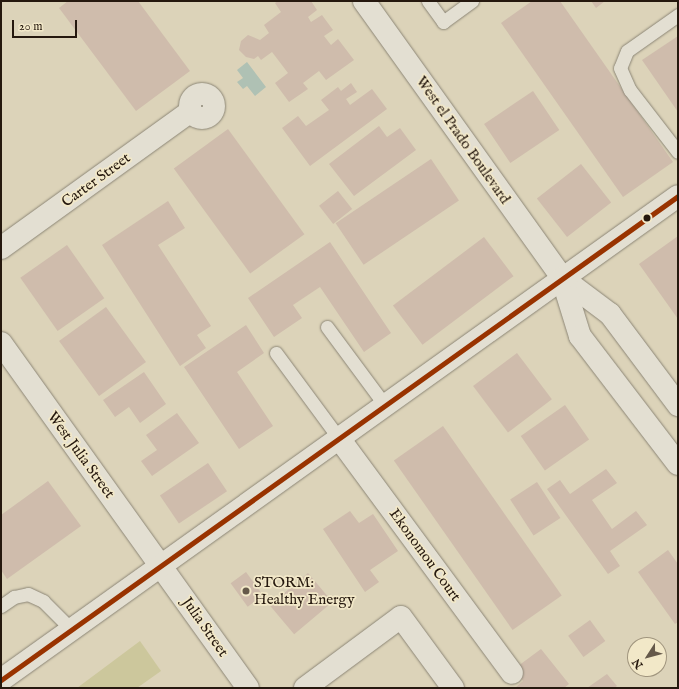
<!DOCTYPE html>
<html>
<head>
<meta charset="utf-8">
<style>
  body { margin:0 }
  #map { position:relative; width:679px; height:689px; overflow:hidden; background:#dcd3b9; font-family:"IM FELL English",serif }
  div>[style] { position:absolute }
  [style*='--x'] { left:calc(var(--x)*1px); top:calc(var(--y)*1px); width:calc(var(--w)*1px); rotate:calc(var(--a)*1deg) }
  .green>* { inset:0; background:#ccc79c }
  .water>* { inset:0; background:#afc1b4 }
  .building>* { inset:0; background:#cfbcac; transform-origin:0 0 }
  .roads { filter:drop-shadow(0 0 1px #8c8676) drop-shadow(0 0 1px #8c8676) }
  .service>* { height:13px; margin:-6.5px; padding:0 6.5px; transform-origin:6.5px; border-radius:6.5px; background:#e3dfd2 }
  .minor>* { height:22px; margin:-11px; padding:0 11px; transform-origin:11px; border-radius:11px; background:#e3dfd2 }
  .minor>.ring { margin:-11px; padding:0; box-sizing:content-box; background:none; border:22px solid #e3dfd2; border-radius:50% }
  .tertiary>* { height:22px; margin:-11px; padding:0 11px; transform-origin:11px; border-radius:11px; background:#e3dfd2 }
  .bus-1>* { height:5px; margin:-2.5px; padding:0 2.5px; transform-origin:2.5px; border-radius:2.5px; background:#930 }
  .dots>* { width:11px; height:11px; translate:-50% -50%; box-sizing:border-box; border:2px solid #f2e8c8; border-radius:50% }
  span { translate:-50% -50%; white-space:nowrap; text-align:center; line-height:1.15; -webkit-text-stroke:3.5px #f2e8c8; paint-order:stroke }
  .street-label { font-size:15px; color:#25180e }
  .poi-label { font-size:15px; color:#25180e }
  .left { translate:0 -50%; text-align:left }
  .frame { position:absolute; inset:0; border:2px solid #25180e; pointer-events:none }
  .north { position:absolute; left:627px; top:637px; width:40px; height:40px; box-sizing:border-box; background:#f2e8c8; border:1px solid #a0957e; border-radius:50%; rotate:234deg; font-size:11px; font-weight:700; line-height:16px; text-align:center; color:#25180e }
  .north::after { content:''; display:block; margin:auto; width:14px; height:18px; background:#65594a; clip-path:polygon(50% 0,100% 100%,50% 72%,0 100%) }
  .scale { position:absolute; left:12px; top:20px; width:65px; height:18px; box-sizing:border-box; border:2px solid #25180e; border-top:0; padding-left:5px; font-size:12px; line-height:14px; white-space:nowrap; color:#25180e; -webkit-text-stroke:3px #f2e8c8; paint-order:stroke }
</style>
</head>
<body>
<div id="map">
  <div class="green">
    <div style="clip-path:polygon(140px 641px,161px 671px,137px 688px,77px 688px)"></div>
  </div>
  <div class="water">
    <div style="clip-path:polygon(247px 62px,266px 87px,255px 96px,247px 86px,243px 89px,237px 82px,243px 78px,237px 70px)"></div>
  </div>
  <div class="building">
    <div style="clip-path:polygon(68px 1px,138px 1px,190px 71px,136px 111px,59px 8px)"></div>
    <div style="clip-path:polygon(278px 1px,311px 1px,317px 10px,308px 17px,311px 22px,322px 15px,333px 30px,324px 36px,331px 45px,338px 39px,354px 60px,326px 80px,319px 71px,303px 83px,308px 89px,289px 102px,275px 83px,288px 73px,272px 52px,261px 60px,258px 56px,254px 59px,246px 57px,239px 50px,241px 41px,248px 35px,260px 40px,269px 33px,264px 25px,281px 12px,275px 3px)"></div>
    <div style="clip-path:polygon(532px 1px,560px 1px,673px 162px,623px 197px,501px 23px)"></div>
    <div style="clip-path:polygon(591px 1px,605px 1px,596px 8px)"></div>
    <div style="clip-path:polygon(678px 36px,678px 112px,642px 60px)"></div>
    <div style="clip-path:polygon(351px 83px,357px 92px,346px 99px,350px 105px,372px 89px,387px 109px,310px 166px,282px 128px,298px 116px,306px 126px,329px 110px,321px 100px,338px 87px,341px 91px)"></div>
    <div style="left:533px;top:91px;width:47px;height:59px;rotate:56deg"></div>
    <div style="clip-path:polygon(379px 126px,387px 137px,400px 128px,416px 150px,354px 196px,329px 164px)"></div>
    <div style="left:228px;top:129px;width:130px;height:67px;rotate:54deg"></div>
    <div style="left:431px;top:159px;width:50px;height:115px;rotate:56deg"></div>
    <div style="left:581px;top:164px;width:49px;height:56px;rotate:52deg"></div>
    <div style="left:338px;top:191px;width:23px;height:24px;rotate:52deg"></div>
    <div style="clip-path:polygon(168px 201px,185px 228px,158px 245px,211px 326px,197px 335px,206px 348px,180px 366px,102px 245px)"></div>
    <div style="clip-path:polygon(678px 236px,678px 319px,639px 264px)"></div>
    <div style="left:484px;top:237px;width:49px;height:114px;rotate:53deg"></div>
    <div style="clip-path:polygon(330px 242px,391px 333px,364px 352px,320px 287px,293px 305px,302px 318px,274px 337px,248px 298px)"></div>
    <div style="left:67px;top:245px;width:65px;height:57px;rotate:55deg"></div>
    <div style="left:106px;top:307px;width:68px;height:58px;rotate:54deg"></div>
    <div style="clip-path:polygon(246px 325px,264px 353px,237px 372px,273px 426px,239px 449px,184px 367px)"></div>
    <div style="left:517px;top:353px;width:58px;height:55px;rotate:53deg"></div>
    <div style="clip-path:polygon(144px 372px,166px 404px,140px 423px,129px 407px,115px 417px,103px 400px)"></div>
    <div style="left:565px;top:405px;width:42px;height:54px;rotate:55deg"></div>
    <div style="clip-path:polygon(177px 413px,199px 443px,152px 476px,141px 461px,157px 450px,146px 435px)"></div>
    <div style="left:443px;top:426px;width:207px;height:60px;rotate:55deg"></div>
    <div style="left:208px;top:463px;width:34px;height:58px;rotate:56deg"></div>
    <div style="clip-path:polygon(606px 469px,617px 483px,592px 500px,612px 529px,636px 511px,647px 525px,610px 551px,620px 566px,608px 574px,547px 489px,560px 480px,570px 494px)"></div>
    <div style="clip-path:polygon(48px 481px,81px 526px,7px 579px,1px 570px,1px 515px)"></div>
    <div style="left:537px;top:482px;width:43px;height:32px;rotate:57deg"></div>
    <div style="clip-path:polygon(350px 511px,359px 523px,373px 514px,398px 551px,370px 570px,379px 582px,365px 592px,323px 529px)"></div>
    <div style="clip-path:polygon(668px 550px,678px 564px,678px 622px,675px 624px,638px 572px)"></div>
    <div style="left:246px;top:572px;width:29px;height:19px;rotate:54deg"></div>
    <div style="left:308px;top:573px;width:38px;height:50px;rotate:50deg"></div>
    <div style="left:590px;top:620px;width:26px;height:27px;rotate:54deg"></div>
    <div style="clip-path:polygon(541px 649px,569px 684px,564px 688px,515px 688px,523px 681px,514px 669px)"></div>
    <div style="clip-path:polygon(607px 674px,617px 686px,614px 688px,587px 688px)"></div>
  </div>
  <div class="roads">
    <div class="service">
      <div style="--x:428;--y:1;--w:26;--a:54"></div>
      <div style="--x:443;--y:22;--w:36;--a:-36"></div>
      <div style="--x:678;--y:15;--w:62;--a:144.8"></div>
      <div style="--x:627;--y:51;--w:18;--a:112"></div>
      <div style="--x:620;--y:68;--w:24;--a:66"></div>
      <div style="--x:630;--y:90;--w:78;--a:52.3"></div>
      <div style="--x:327;--y:327;--w:96;--a:53.5"></div>
      <div style="--x:276;--y:353;--w:104;--a:53.6"></div>
      <div style="--x:1;--y:606;--w:16;--a:-35"></div>
      <div style="--x:14;--y:597;--w:14;--a:-12"></div>
      <div style="--x:28;--y:594;--w:17;--a:25"></div>
      <div style="--x:43;--y:601;--w:41;--a:45"></div>
    </div>
    <div class="minor">
      <div class="ring" style="left:190px;top:94px;width:2px;height:2px"></div>
      <div style="--x:1;--y:248;--w:234;--a:-35.8"></div>
      <div style="--x:1;--y:343;--w:424;--a:54.4"></div>
      <div style="--x:338;--y:437;--w:293;--a:53.6"></div>
      <div style="--x:305;--y:688;--w:119;--a:-36.5"></div>
      <div style="--x:401;--y:617;--w:88;--a:53.8"></div>
    </div>
    <div class="tertiary">
      <div style="--x:364;--y:1;--w:340;--a:54.4"></div>
      <div style="--x:562;--y:278;--w:60;--a:36.9"></div>
      <div style="--x:610;--y:314;--w:114;--a:53.2"></div>
      <div style="--x:562;--y:278;--w:61;--a:72.8"></div>
      <div style="--x:580;--y:336;--w:161;--a:52.6"></div>
      <div style="--x:1;--y:680;--w:832;--a:-35.56"></div>
    </div>
  </div>
  <div class="bus-1">
    <div style="--x:1;--y:680;--w:832;--a:-35.56"></div>
  </div>
  <div class="dots">
    <div style="left:647px;top:218px;background:#25180e"></div>
    <div style="left:246px;top:591px;background:#65594a"></div>
  </div>
  <div class="street-label">
    <span style="left:463px;top:140px;rotate:55deg">West el Prado Boulevard</span>
    <span style="left:96px;top:180px;rotate:-36deg">Carter Street</span>
    <span style="left:81px;top:455px;rotate:54deg">West Julia Street</span>
    <span style="left:425px;top:555px;rotate:54deg">Ekonomou Court</span>
    <span style="left:205px;top:627px;rotate:55deg">Julia Street</span>
  </div>
  <div class="poi-label">
    <span class="left" style="left:254px;top:591px">STORM:<br>Healthy Energy</span>
  </div>
  <div class="frame"></div>
  <div class="north">N</div>
  <div class="scale">20 m</div>
</div>
</body>
</html>
